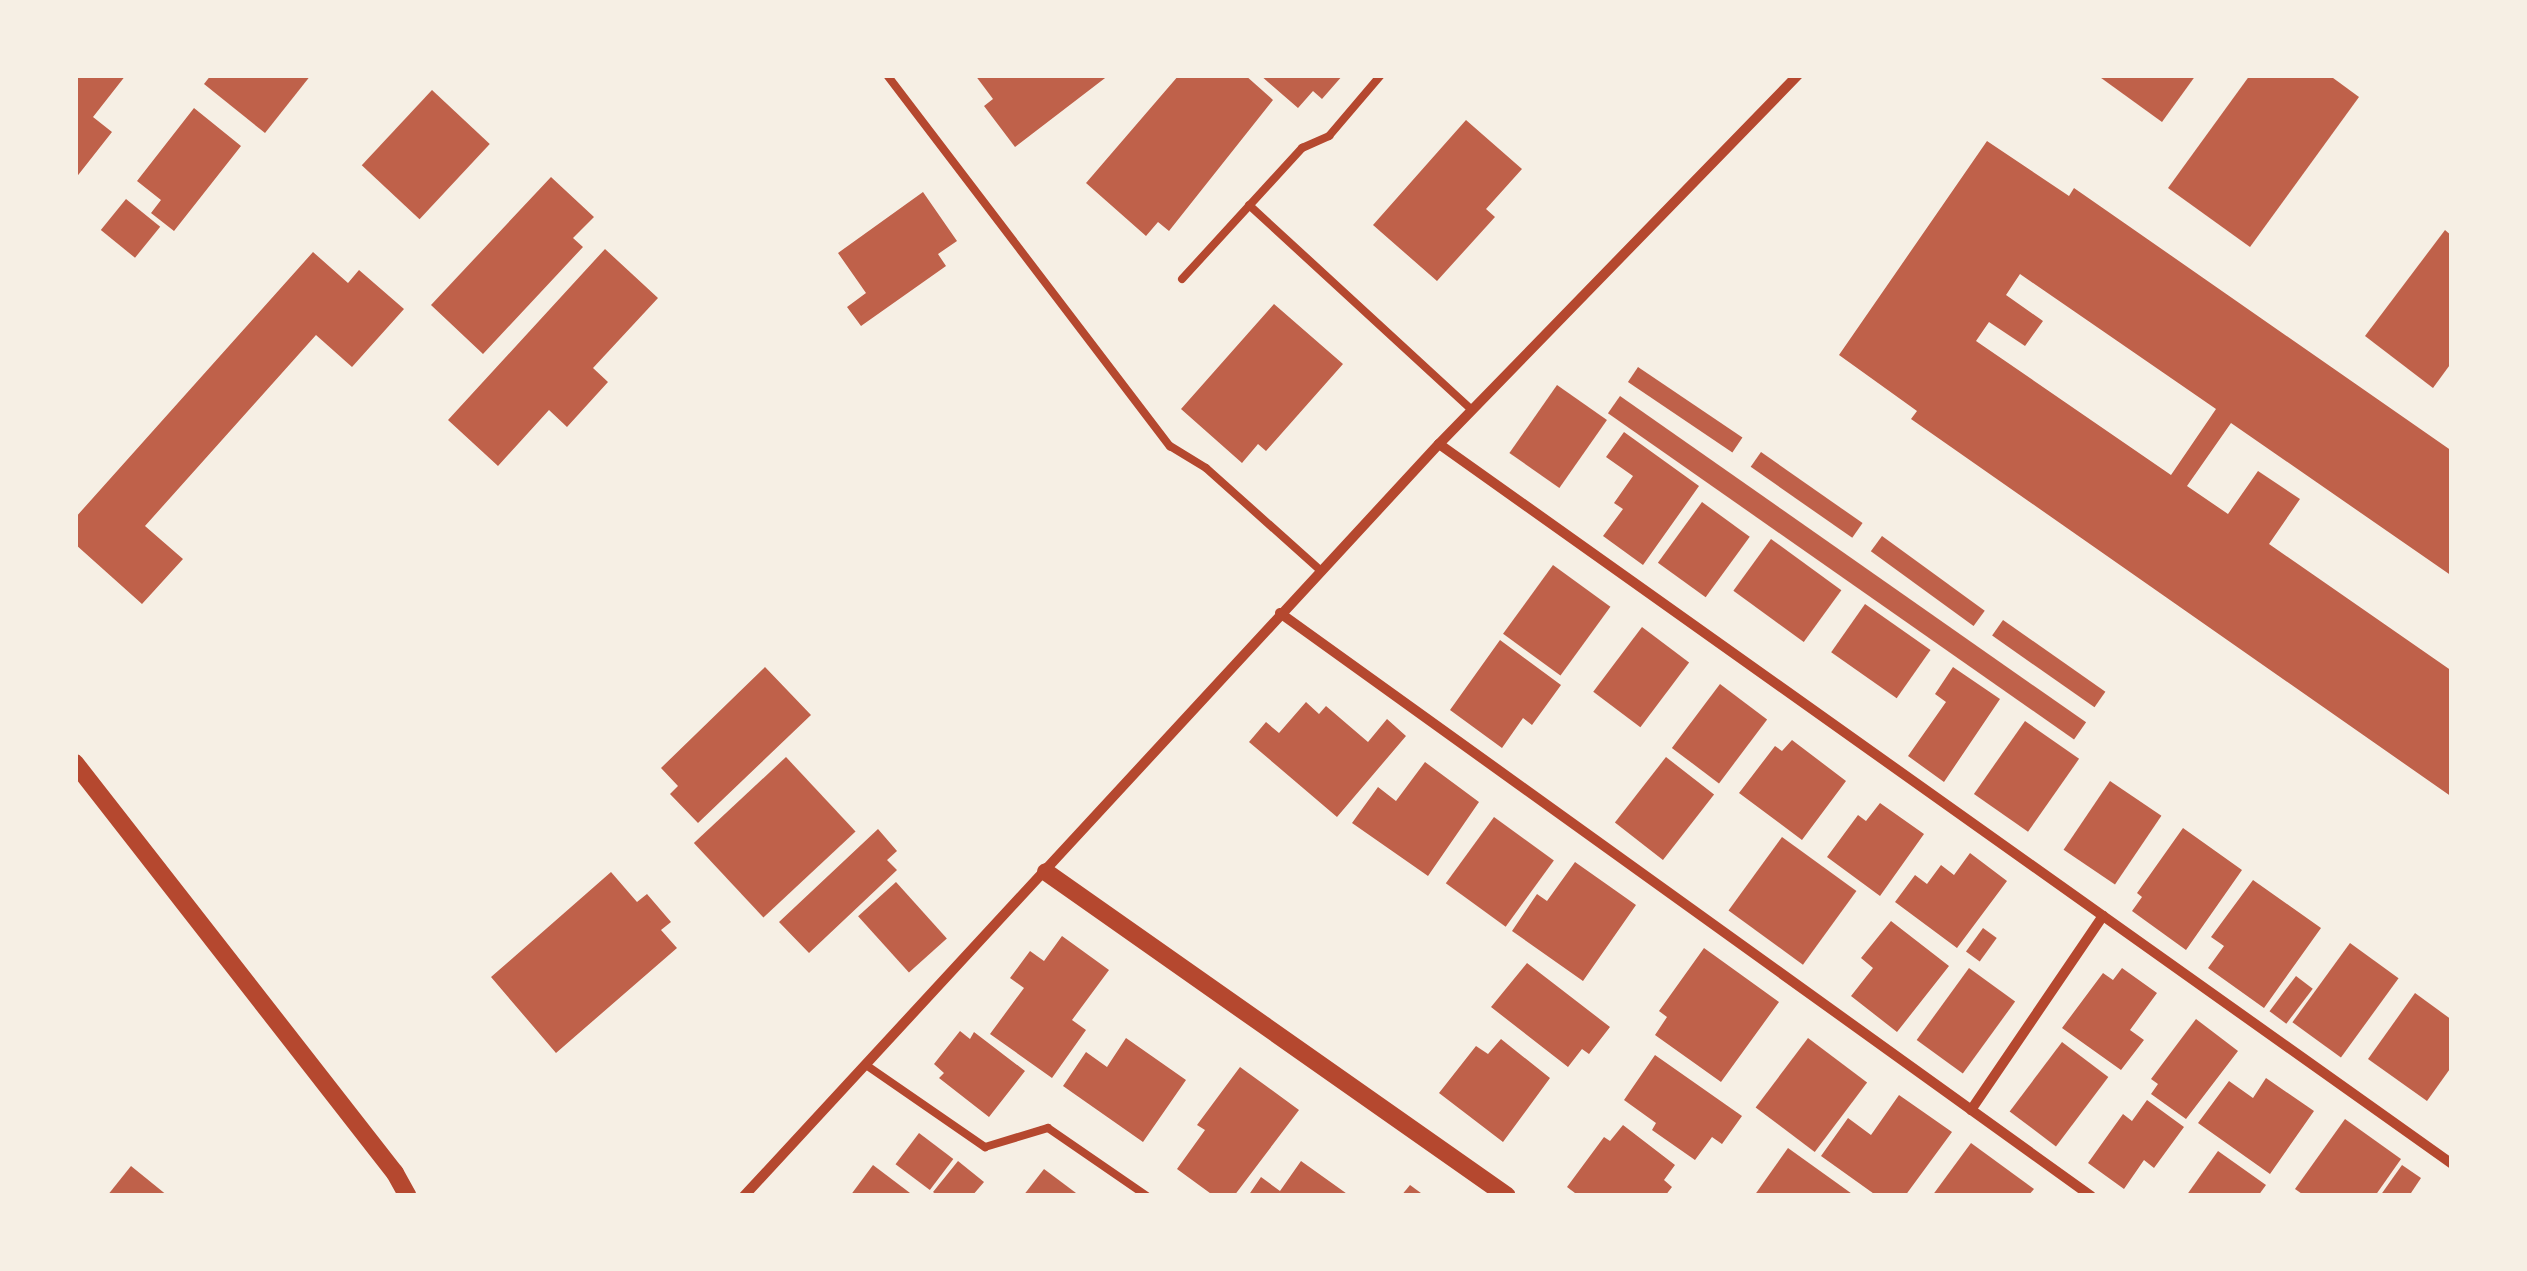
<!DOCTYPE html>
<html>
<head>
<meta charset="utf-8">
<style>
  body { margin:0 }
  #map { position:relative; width:2527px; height:1271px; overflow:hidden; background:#f6efe4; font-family:"DM Sans",sans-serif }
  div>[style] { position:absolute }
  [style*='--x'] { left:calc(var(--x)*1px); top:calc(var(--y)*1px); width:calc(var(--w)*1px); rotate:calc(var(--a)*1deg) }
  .building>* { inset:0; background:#bf614a; transform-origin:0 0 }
  .service>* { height:8px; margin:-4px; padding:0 4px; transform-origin:4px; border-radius:4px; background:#b5482f }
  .minor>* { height:10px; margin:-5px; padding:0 5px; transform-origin:5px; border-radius:5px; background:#b5482f }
  .tertiary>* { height:18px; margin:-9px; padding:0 9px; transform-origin:9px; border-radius:9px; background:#b5482f }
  span { translate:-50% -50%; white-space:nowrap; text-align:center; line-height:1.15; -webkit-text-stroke:10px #f6efe4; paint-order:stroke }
  .frame { position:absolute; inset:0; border:78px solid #f6efe4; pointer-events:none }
</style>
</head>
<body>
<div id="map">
  <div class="building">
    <div style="clip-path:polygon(75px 75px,126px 75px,93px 117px,112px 132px,75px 179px)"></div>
    <div style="clip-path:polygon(211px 75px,311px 75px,265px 133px,204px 84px)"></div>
    <div style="clip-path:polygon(975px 75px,1109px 75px,1015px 147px,984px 106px,993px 99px)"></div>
    <div style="clip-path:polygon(1179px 75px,1245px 75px,1273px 100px,1169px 231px,1158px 222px,1146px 236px,1086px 183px)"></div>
    <div style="clip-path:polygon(1260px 75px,1343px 75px,1322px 99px,1313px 91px,1298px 108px)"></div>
    <div style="clip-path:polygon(2097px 75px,2196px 75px,2162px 122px)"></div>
    <div style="clip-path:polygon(2250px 75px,2329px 75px,2359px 97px,2250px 247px,2168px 188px)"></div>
    <div style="left:432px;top:90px;width:79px;height:103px;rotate:43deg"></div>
    <div style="clip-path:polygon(194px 108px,241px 146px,174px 231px,151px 213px,161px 200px,137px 181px)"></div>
    <div style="clip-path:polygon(1466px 120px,1522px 169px,1486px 209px,1495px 217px,1437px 281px,1373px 225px)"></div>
    <div style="clip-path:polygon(evenodd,1987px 141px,2069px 196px,2074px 188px,2452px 451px,2452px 576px,2231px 423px,2187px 486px,2228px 514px,2258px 471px,2300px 499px,2269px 544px,2452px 671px,2452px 797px,1911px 419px,1917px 411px,1839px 355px,1987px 141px,2020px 274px,2216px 409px,2171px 475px,1976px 341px,1989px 322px,2025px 346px,2043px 321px,2006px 295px,2020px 274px)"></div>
    <div style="clip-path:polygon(551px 177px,594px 217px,573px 238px,583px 247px,483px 354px,431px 305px)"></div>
    <div style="clip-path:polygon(923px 192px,957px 241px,938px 254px,946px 266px,861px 326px,847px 307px,866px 293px,838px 253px)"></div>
    <div style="left:126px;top:199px;width:44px;height:40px;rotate:39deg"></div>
    <div style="clip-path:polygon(2445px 230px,2452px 236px,2452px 362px,2433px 388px,2365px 336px)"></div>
    <div style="clip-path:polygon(605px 249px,658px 298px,593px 368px,608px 382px,567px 427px,549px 410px,498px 466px,448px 420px)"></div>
    <div style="clip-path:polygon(313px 252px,348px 283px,359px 270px,404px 309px,352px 367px,316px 335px,145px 526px,183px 559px,142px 604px,75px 544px,75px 518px)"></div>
    <div style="clip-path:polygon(1274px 304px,1343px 364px,1266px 451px,1258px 444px,1242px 463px,1181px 409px)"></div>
    <div style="left:1638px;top:367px;width:126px;height:18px;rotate:34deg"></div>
    <div style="left:1557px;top:385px;width:61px;height:83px;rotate:35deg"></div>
    <div style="left:1620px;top:396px;width:569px;height:21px;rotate:35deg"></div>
    <div style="clip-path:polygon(1624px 432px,1699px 486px,1643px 565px,1603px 536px,1623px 509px,1614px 503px,1633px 476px,1606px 457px)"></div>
    <div style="left:1761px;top:452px;width:124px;height:18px;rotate:35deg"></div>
    <div style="left:1702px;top:502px;width:59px;height:75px;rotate:36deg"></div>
    <div style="left:1882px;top:536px;width:127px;height:19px;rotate:36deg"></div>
    <div style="left:1771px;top:539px;width:87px;height:64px;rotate:36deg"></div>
    <div style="left:1553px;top:565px;width:71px;height:85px;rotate:36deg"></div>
    <div style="left:1865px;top:604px;width:80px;height:59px;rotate:35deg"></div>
    <div style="left:2003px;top:620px;width:125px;height:19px;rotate:35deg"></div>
    <div style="left:1642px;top:627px;width:59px;height:81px;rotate:37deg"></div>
    <div style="clip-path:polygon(1500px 640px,1561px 685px,1532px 725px,1523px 718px,1502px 748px,1450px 710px)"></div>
    <div style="clip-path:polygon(765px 667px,811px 715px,698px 823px,670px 794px,678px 786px,661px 768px)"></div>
    <div style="clip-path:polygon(1953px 667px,2000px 699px,1944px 782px,1908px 756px,1946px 702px,1935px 694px)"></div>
    <div style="left:1720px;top:684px;width:59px;height:80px;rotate:37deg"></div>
    <div style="clip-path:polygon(1306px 702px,1319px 714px,1326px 706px,1368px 742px,1387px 719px,1406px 736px,1337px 817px,1249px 742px,1266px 722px,1279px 733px)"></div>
    <div style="left:2025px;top:721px;width:66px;height:89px;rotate:35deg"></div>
    <div style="clip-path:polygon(1792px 740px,1846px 781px,1802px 840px,1739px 793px,1775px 746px,1782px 751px)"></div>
    <div style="left:786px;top:757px;width:102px;height:126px;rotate:47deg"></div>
    <div style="left:1666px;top:757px;width:61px;height:83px;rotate:38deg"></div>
    <div style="clip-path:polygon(1425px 762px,1479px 802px,1428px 876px,1352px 823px,1378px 787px,1396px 801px)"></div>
    <div style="left:2110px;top:781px;width:62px;height:83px;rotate:34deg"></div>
    <div style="clip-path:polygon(1880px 803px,1924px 834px,1880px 896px,1827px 857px,1858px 815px,1866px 821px)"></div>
    <div style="left:1494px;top:817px;width:74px;height:82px;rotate:36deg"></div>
    <div style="clip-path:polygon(2183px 828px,2242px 870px,2186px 950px,2132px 911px,2142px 897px,2137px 893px)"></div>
    <div style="clip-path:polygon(878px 829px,897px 851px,887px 860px,897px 870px,809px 953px,779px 922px)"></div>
    <div style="left:1782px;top:837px;width:92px;height:91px;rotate:36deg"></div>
    <div style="clip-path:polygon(1970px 853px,2007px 881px,1957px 948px,1895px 902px,1915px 875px,1927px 884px,1941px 865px,1954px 875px)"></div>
    <div style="clip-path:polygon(1575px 862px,1636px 905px,1583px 981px,1512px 931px,1537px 894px,1547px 901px)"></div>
    <div style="clip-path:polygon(611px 872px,637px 902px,647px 894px,671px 922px,661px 930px,677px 948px,556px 1053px,491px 977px)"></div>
    <div style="clip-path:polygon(2253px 880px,2321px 928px,2264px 1008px,2208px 968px,2224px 946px,2211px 937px)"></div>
    <div style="left:896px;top:882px;width:76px;height:51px;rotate:48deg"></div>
    <div style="clip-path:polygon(1891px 921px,1949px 966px,1897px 1032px,1851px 996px,1873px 968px,1861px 958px)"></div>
    <div style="left:1983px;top:928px;width:17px;height:29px;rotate:36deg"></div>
    <div style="clip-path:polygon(1062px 936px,1109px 970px,1072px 1020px,1086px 1030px,1052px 1078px,990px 1034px,1024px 988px,1010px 978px,1030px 951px,1044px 961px)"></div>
    <div style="left:2350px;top:943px;width:60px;height:98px;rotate:36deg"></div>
    <div style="clip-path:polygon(1704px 948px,1779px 1002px,1721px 1082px,1655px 1035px,1667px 1017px,1659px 1011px)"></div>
    <div style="clip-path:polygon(1527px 963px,1610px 1027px,1589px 1054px,1582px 1049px,1568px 1067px,1491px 1007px)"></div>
    <div style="left:1969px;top:968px;width:57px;height:89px;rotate:36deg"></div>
    <div style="clip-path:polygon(2122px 968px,2157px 993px,2130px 1030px,2144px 1040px,2121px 1070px,2062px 1028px,2103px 973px,2113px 980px)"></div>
    <div style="left:2296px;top:976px;width:21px;height:44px;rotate:37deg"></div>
    <div style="clip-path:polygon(2415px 993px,2452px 1020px,2452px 1066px,2427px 1101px,2368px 1059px)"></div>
    <div style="clip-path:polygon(2196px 1019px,2238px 1051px,2186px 1119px,2151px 1094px,2158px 1084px,2151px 1079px)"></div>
    <div style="clip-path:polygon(960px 1031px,970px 1039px,974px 1032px,1025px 1071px,989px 1117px,939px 1078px,944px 1073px,934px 1064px)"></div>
    <div style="clip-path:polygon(1126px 1038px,1186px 1080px,1143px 1142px,1063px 1086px,1086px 1052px,1107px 1067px)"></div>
    <div style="left:1808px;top:1038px;width:74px;height:87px;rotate:37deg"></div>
    <div style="clip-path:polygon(1501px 1039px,1550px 1078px,1503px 1142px,1439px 1093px,1476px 1046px,1488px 1054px)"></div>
    <div style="left:2062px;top:1042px;width:58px;height:87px;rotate:37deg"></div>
    <div style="clip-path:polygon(1655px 1055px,1742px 1116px,1722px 1144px,1712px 1137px,1695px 1160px,1652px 1130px,1656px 1123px,1624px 1100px)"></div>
    <div style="clip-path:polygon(1240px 1067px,1299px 1110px,1234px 1196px,1214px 1196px,1177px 1169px,1205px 1130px,1197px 1125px)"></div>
    <div style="clip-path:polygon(2266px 1078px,2314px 1111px,2270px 1174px,2198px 1123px,2229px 1081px,2253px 1098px)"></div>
    <div style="clip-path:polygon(1899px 1095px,1952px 1132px,1905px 1196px,1877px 1196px,1821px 1156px,1848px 1118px,1871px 1135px)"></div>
    <div style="clip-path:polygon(2147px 1100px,2184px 1127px,2154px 1168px,2144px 1160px,2124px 1189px,2088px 1163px,2123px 1114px,2132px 1121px)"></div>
    <div style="clip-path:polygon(2345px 1119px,2401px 1159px,2375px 1196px,2305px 1196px,2295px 1189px)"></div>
    <div style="clip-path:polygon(1623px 1125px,1675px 1165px,1664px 1180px,1672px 1187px,1665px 1196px,1579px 1196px,1567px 1187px,1604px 1137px,1610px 1141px)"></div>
    <div style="left:919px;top:1133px;width:43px;height:39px;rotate:37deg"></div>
    <div style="clip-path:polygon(1971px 1143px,2034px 1189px,2028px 1196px,1932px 1196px)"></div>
    <div style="clip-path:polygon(1788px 1148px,1855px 1196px,1754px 1196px)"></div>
    <div style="clip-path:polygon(2218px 1151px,2266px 1185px,2258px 1196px,2186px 1196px)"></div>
    <div style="clip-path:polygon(958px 1161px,984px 1182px,972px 1196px,938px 1196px,933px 1192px)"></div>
    <div style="clip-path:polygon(1301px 1161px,1350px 1196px,1248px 1196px,1261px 1177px,1280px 1191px)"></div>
    <div style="clip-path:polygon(873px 1165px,914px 1196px,850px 1196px)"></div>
    <div style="clip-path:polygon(2402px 1165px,2421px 1178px,2409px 1196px,2380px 1196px)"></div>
    <div style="clip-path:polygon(131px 1166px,168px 1196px,107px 1196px)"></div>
    <div style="clip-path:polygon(1044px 1169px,1080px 1196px,1023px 1196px)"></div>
    <div style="clip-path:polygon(1410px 1185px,1425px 1196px,1401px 1196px)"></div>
  </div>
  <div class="service">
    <div style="--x:887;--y:75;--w:467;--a:52.7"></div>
    <div style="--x:1170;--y:446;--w:42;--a:31.4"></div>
    <div style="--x:1206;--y:468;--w:153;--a:41.8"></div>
    <div style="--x:1249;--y:205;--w:303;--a:42.6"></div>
    <div style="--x:1182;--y:279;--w:178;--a:-47.5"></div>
    <div style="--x:1302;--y:148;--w:30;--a:-24"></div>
    <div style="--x:1329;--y:136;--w:80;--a:-49.6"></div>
    <div style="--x:866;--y:1065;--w:145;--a:34.6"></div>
    <div style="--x:985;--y:1147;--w:66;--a:-16.8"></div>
    <div style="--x:1048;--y:1128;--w:120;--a:34.5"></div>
  </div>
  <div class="minor">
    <div style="--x:1439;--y:444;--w:1243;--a:35.4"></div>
    <div style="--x:1280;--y:613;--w:999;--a:35.71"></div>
    <div style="--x:1971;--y:1110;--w:235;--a:-55.8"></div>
    <div style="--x:744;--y:1196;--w:1024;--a:-47.26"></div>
    <div style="--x:1439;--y:444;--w:515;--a:-45.79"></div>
  </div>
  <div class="tertiary">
    <div style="--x:75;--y:763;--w:520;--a:52.03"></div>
    <div style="--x:395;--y:1173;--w:26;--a:61"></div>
    <div style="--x:1046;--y:872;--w:563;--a:35.1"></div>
  </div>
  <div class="frame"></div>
</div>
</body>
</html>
